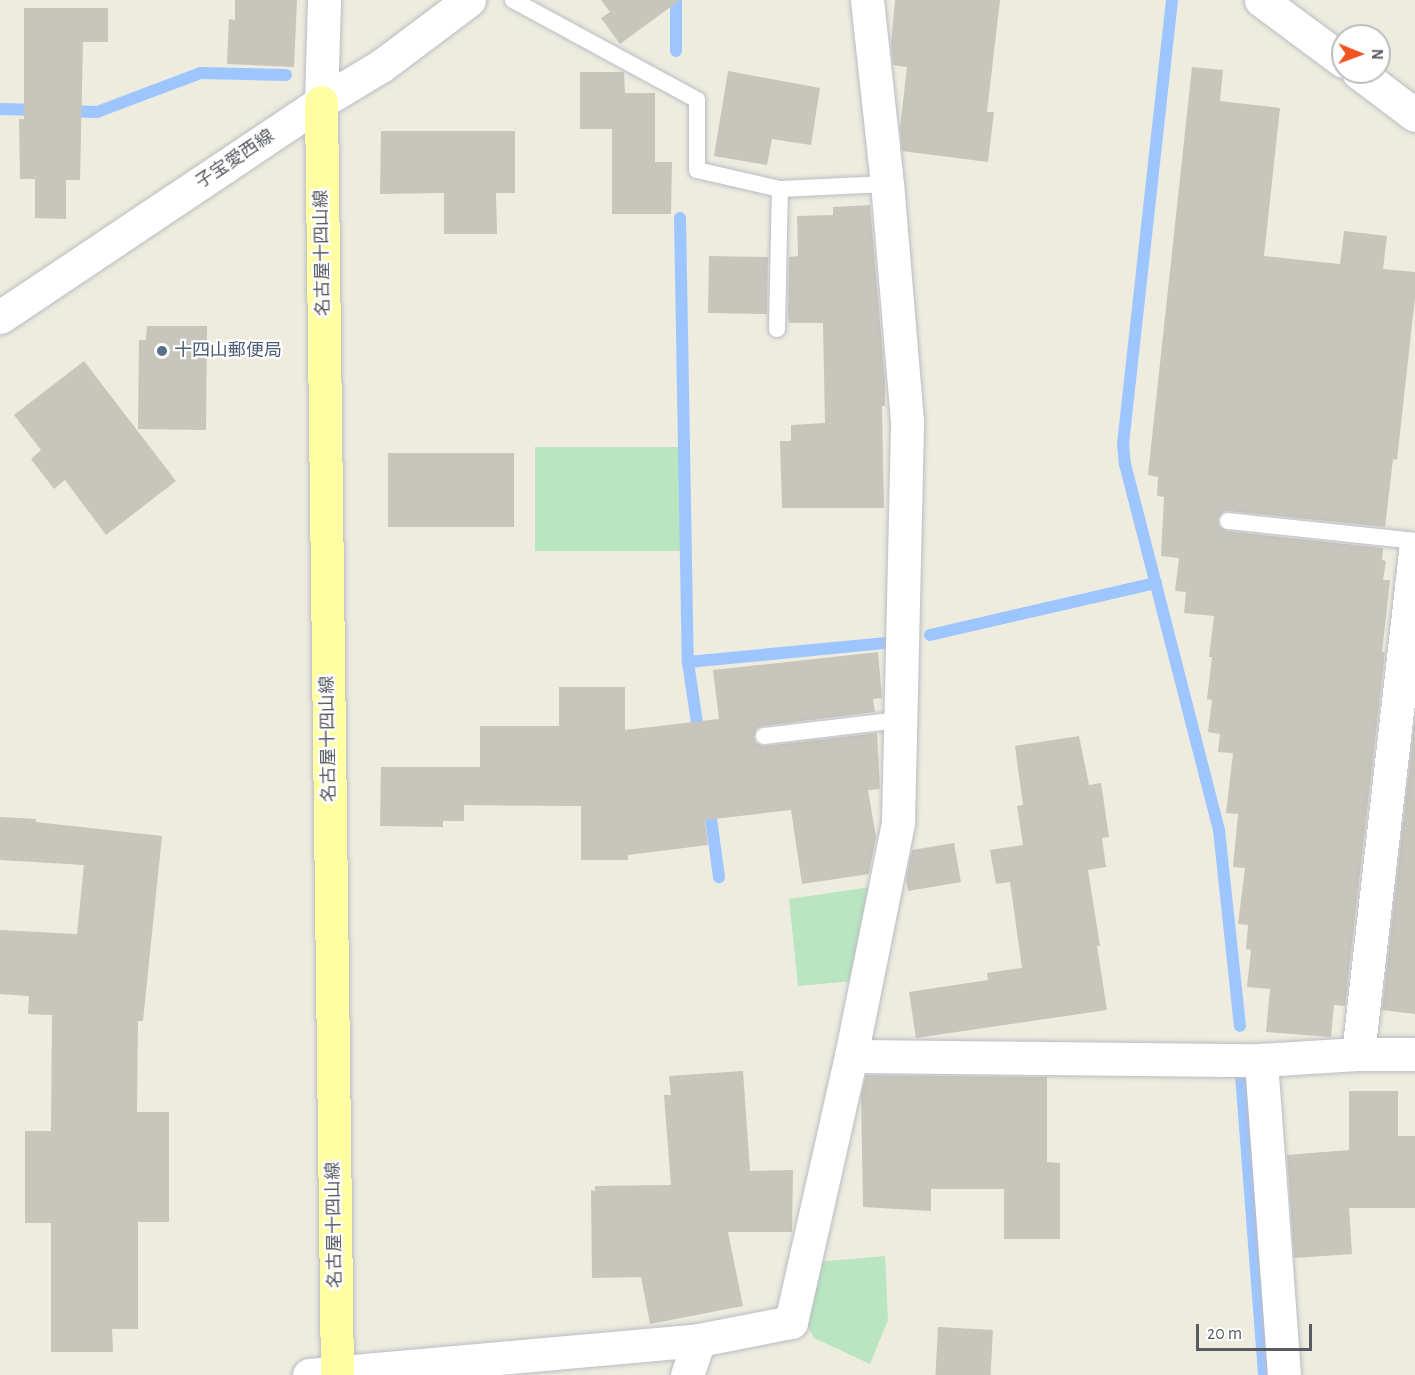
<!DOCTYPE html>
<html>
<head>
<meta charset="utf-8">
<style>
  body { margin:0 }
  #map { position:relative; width:1415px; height:1375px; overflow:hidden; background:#edecdf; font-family:"Alegreya Sans","Noto Sans JP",sans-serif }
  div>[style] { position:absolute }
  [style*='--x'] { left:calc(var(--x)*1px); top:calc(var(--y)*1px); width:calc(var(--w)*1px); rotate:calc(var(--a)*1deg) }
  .green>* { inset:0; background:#b9e6c0; transform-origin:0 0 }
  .stream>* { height:12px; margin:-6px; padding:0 6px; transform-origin:6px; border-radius:6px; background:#9dc5ff }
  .building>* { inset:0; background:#c7c5bc; transform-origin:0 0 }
  .roads { filter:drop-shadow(0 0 2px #babcc2) drop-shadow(0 0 2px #babcc2) }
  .service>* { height:16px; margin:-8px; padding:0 8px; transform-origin:8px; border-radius:8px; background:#fff }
  .minor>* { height:33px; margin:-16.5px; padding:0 16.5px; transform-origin:16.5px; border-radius:16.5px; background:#fff }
  .tertiary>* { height:33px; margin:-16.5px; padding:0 16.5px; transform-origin:16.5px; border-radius:16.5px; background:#fff }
  .secondary>* { height:33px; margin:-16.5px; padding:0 16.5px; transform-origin:16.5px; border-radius:16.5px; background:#fff }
  .primary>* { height:33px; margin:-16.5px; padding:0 16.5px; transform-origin:16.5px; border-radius:16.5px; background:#fffea2 }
  .dots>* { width:16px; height:16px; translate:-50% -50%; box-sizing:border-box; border:3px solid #fff; border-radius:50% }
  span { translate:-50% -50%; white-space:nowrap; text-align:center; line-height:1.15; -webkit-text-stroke:4.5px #fff; paint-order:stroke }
  .street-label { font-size:18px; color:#585b61 }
  .service-label { font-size:18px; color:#4e5e75 }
  .left { translate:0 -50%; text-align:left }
  .north { position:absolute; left:1331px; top:24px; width:60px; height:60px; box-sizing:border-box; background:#fff; border:2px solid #bcbdc0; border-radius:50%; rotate:91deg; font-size:16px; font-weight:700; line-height:24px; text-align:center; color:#585b61 }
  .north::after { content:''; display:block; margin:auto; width:21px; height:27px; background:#f25120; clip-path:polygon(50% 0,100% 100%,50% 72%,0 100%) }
  .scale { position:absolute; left:1196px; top:1324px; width:116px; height:27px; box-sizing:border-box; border:3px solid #585b61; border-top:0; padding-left:8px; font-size:18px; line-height:21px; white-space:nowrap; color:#585b61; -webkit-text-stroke:4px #fff; paint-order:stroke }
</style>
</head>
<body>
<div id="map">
  <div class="green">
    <div style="left:535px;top:447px;width:145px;height:104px"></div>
    <div style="clip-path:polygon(870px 887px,853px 981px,798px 986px,789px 899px)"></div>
    <div style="clip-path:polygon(885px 1256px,888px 1320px,870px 1364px,814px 1338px,807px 1325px,817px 1262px)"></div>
  </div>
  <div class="stream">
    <div style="--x:676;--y:0;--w:51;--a:90"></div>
    <div style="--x:1172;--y:0;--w:446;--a:96.3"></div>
    <div style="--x:1123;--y:443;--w:21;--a:85"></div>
    <div style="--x:1125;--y:464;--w:378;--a:75.6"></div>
    <div style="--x:1219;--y:830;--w:197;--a:83.9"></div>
    <div style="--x:0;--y:109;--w:40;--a:1.4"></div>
    <div style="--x:66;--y:111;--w:31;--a:2"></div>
    <div style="--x:97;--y:112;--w:111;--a:-20.6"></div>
    <div style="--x:201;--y:73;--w:85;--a:1.3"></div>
    <div style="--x:680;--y:218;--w:444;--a:89"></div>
    <div style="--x:930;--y:635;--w:232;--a:-13"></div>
    <div style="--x:699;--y:736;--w:75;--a:-98.5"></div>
    <div style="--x:688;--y:662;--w:197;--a:-5.5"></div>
    <div style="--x:709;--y:804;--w:74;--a:82.2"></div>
    <div style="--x:1241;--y:1075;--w:301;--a:85.6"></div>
  </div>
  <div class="building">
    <div style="clip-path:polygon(235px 0,297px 0,294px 67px,227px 64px,229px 19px,235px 20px)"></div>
    <div style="clip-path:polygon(601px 0,680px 0,620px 44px,601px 18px,610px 12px)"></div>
    <div style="clip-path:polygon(895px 0,1000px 0,987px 112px,994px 112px,988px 162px,902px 151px,900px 128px,907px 67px,893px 65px,891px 43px)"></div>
    <div style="clip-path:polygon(24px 8px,108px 8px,108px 42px,83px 42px,80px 180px,66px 180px,66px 219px,35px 218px,35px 179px,20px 179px,19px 119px,24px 119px)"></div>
    <div style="clip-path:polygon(1192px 67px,1223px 70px,1220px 101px,1280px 108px,1264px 256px,1340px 264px,1344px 231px,1387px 236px,1383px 269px,1415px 272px,1415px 297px,1397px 460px,1393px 459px,1385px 527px,1229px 511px,1223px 512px,1218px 519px,1219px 526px,1227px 531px,1383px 548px,1382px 560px,1386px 561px,1383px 580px,1390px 580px,1382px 652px,1385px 652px,1345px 1006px,1334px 1005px,1331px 1037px,1266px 1032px,1270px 989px,1247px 987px,1251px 950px,1246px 949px,1248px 925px,1238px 924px,1245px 868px,1233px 867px,1238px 814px,1226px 813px,1233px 753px,1218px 752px,1220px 734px,1208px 732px,1212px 700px,1207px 699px,1212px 657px,1209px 657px,1214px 616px,1184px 613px,1186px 592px,1175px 591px,1179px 558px,1161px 556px,1164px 497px,1157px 496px,1158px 477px,1148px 475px)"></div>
    <div style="clip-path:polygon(728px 71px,820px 88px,811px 145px,772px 139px,767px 165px,714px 156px)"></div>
    <div style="clip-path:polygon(580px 72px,624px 72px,625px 93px,655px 93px,655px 162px,672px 162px,671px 214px,612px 214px,612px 129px,580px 129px)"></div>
    <div style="clip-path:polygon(381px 131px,515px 131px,515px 193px,496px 193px,497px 234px,444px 234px,444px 193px,380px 194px)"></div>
    <div style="clip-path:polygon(870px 205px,885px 380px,885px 406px,882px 406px,884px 508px,782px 508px,780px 441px,791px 441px,791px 425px,825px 423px,823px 323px,789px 323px,788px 314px,789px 257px,798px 256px,797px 216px,833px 215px,833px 207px)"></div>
    <div style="left:768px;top:257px;width:57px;height:59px;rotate:91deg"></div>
    <div style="clip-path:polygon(147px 326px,207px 326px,206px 430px,138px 429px,139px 340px,146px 340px)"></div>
    <div style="clip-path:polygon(84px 361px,176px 481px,106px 535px,65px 480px,54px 489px,31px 459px,41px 450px,14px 415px)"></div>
    <div style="left:388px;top:453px;width:126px;height:74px"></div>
    <div style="clip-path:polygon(878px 652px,882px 698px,873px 699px,875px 712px,763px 726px,757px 728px,754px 737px,756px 743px,765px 746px,877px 733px,880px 789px,868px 790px,876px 837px,869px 874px,802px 884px,791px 810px,705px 820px,708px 845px,628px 855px,628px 860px,581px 860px,581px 806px,464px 805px,464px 821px,443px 821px,443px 827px,380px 826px,381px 767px,480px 767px,480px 726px,559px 726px,559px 687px,625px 687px,625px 730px,719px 719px,713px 670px)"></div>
    <div style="clip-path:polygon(1415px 718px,1415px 1014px,1382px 1010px)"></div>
    <div style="clip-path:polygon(1079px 736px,1089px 785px,1101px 783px,1109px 837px,1102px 838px,1106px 867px,1088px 870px,1100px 946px,1097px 946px,1107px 1010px,916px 1038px,909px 992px,988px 980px,987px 973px,1022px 968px,1010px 882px,996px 884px,990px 850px,1023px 845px,1017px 806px,1023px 805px,1015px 746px)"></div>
    <div style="clip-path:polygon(0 817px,36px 819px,36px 822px,162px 836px,143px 1021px,138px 1021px,137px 1112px,169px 1112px,169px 1222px,138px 1222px,138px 1329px,112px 1329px,113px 1352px,51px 1352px,51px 1223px,25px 1223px,25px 1131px,51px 1131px,52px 1015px,28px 1014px,29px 996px,0 994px,0 930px,77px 934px,84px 865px,0 860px)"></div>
    <div style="clip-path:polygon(954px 843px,961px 882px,908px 891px,906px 879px,912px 850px)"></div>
    <div style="clip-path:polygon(743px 1071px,750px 1171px,793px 1170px,792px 1232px,728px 1232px,743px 1306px,650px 1324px,641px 1277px,592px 1278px,591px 1190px,595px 1191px,595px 1186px,671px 1185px,664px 1095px,671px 1095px,669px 1076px)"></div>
    <div style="clip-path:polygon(866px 1075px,1047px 1077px,1047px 1162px,1060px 1163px,1060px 1239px,1004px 1239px,1004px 1189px,931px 1189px,931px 1211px,863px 1207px,861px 1095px)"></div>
    <div style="clip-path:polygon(1349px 1091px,1398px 1091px,1398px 1136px,1415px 1136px,1415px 1208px,1349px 1208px,1352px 1254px,1294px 1258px,1287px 1155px,1349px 1150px)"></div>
    <div style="left:938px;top:1327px;width:55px;height:48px;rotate:3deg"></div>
  </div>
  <div class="roads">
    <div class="service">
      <div style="--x:513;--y:0;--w:209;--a:28.5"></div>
      <div style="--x:697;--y:100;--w:70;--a:90"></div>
      <div style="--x:697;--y:170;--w:85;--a:12.9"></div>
      <div style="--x:780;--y:189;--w:107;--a:-2.7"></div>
      <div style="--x:777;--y:329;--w:140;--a:-88.8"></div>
      <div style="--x:1228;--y:521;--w:188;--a:6.1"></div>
      <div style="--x:764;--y:736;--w:136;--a:-6.8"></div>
    </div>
    <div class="minor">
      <div style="--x:1358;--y:1054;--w:505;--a:-83.52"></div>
      <div style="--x:851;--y:1056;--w:410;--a:0.6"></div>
      <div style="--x:309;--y:1375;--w:392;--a:-5.1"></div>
      <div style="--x:699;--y:1340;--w:94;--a:-11.1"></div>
      <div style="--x:791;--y:1322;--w:273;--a:-77.3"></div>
      <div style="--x:851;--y:1056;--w:238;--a:-78.6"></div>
      <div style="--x:898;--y:823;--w:402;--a:-88.7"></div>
      <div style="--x:907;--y:421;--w:238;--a:-94.8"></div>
      <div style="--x:887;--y:184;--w:185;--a:-96.2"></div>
      <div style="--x:687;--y:1375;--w:37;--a:-71"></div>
      <div style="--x:1284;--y:1375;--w:316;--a:-94.2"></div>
      <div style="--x:1261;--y:1060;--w:97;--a:-3.5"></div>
      <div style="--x:1358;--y:1054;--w:57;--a:0"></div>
    </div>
    <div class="tertiary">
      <div style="--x:1261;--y:0;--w:102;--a:36.6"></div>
      <div style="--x:1358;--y:72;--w:71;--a:37"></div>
      <div style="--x:321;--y:102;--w:102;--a:-88.3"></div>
    </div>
    <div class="secondary">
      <div style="--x:0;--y:317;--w:386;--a:-33.8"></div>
      <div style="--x:321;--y:102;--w:70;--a:-31"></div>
      <div style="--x:381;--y:66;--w:110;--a:-36.9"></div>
    </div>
    <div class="primary">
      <div style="--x:321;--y:102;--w:1273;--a:89.28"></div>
    </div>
  </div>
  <div class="dots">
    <div style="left:162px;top:351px;background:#5c6f8a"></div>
  </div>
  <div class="street-label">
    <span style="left:235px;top:160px;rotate:-34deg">子宝愛西線</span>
    <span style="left:323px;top:253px;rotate:-91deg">名古屋十四山線</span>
    <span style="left:329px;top:739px;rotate:-91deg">名古屋十四山線</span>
    <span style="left:335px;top:1225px;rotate:-91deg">名古屋十四山線</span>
  </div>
  <div class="service-label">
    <span class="left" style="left:174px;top:351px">十四山郵便局</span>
  </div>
  <div class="north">N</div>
  <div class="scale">20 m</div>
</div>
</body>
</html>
